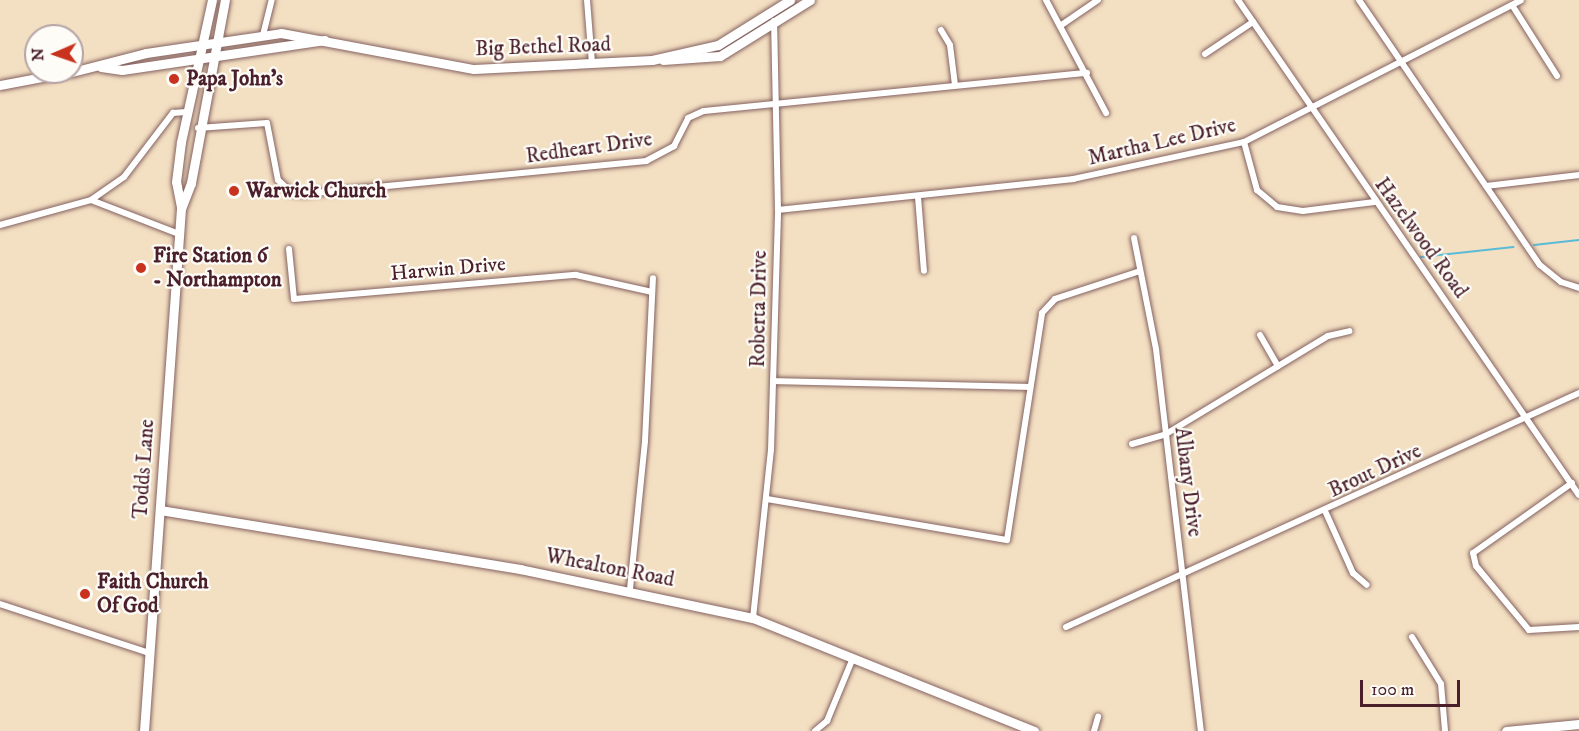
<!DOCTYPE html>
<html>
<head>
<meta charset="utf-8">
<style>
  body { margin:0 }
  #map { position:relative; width:1579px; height:731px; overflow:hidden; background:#f3dfc2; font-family:"IM FELL DW Pica",serif }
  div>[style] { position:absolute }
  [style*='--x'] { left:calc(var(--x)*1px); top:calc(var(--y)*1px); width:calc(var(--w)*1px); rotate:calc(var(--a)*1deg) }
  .stream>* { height:2px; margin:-1px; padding:0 1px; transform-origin:1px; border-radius:1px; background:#5abbd8 }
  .roads { filter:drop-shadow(0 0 2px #856260) drop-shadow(0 0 2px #856260) }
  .street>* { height:6px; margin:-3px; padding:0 3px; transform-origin:3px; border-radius:3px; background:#fff }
  .secondary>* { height:9px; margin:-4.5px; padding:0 4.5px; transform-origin:4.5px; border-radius:4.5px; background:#fff }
  .dots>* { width:16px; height:16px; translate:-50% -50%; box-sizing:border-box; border:3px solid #fdfcf7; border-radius:50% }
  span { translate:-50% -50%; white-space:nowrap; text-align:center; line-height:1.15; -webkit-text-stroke:4.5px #fdfcf7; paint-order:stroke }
  .street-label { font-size:21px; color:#4a1f2b }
  .poi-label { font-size:21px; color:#4a1f2b; font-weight:700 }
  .left { translate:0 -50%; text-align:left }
  .north { position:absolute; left:24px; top:24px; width:60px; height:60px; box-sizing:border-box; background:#fdfcf7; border:2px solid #b5a4a5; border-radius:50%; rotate:268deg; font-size:16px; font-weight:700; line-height:24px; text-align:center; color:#4a1f2b }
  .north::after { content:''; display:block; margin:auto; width:21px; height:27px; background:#c8321e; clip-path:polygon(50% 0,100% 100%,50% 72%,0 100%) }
  .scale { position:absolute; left:1360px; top:680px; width:100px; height:27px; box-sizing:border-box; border:3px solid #4a1f2b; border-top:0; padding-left:8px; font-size:18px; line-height:21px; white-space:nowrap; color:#4a1f2b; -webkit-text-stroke:4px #fdfcf7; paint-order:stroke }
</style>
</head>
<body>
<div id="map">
  <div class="stream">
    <div style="--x:1534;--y:245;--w:45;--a:-6.3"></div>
    <div style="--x:1421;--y:257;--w:93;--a:-6.2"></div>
  </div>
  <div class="roads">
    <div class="street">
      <div style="--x:587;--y:0;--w:64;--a:85.5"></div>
      <div style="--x:1046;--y:0;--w:128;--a:62"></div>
      <div style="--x:1238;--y:0;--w:601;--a:55.44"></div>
      <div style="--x:1359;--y:0;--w:321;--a:55.7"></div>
      <div style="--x:1540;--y:265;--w:27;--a:39"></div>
      <div style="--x:1561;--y:282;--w:19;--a:18"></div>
      <div style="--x:1512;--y:5;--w:84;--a:57.6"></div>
      <div style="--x:1060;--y:26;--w:46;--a:-34.4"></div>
      <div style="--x:941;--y:30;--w:17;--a:59"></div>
      <div style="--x:950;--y:45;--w:40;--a:82.9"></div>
      <div style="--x:263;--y:35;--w:36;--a:-76"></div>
      <div style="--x:1205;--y:54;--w:58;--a:-33.7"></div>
      <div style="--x:198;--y:128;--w:69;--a:-4.1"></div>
      <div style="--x:267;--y:123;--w:58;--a:79.1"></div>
      <div style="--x:278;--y:180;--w:19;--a:43"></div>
      <div style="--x:292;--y:193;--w:12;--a:5"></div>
      <div style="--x:304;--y:194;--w:344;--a:-5.5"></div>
      <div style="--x:646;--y:161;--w:32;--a:-28"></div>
      <div style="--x:674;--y:146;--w:31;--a:-63"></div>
      <div style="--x:688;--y:118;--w:17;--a:-24"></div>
      <div style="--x:704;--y:111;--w:385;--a:-5.7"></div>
      <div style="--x:1244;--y:142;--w:50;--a:74.8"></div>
      <div style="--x:1257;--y:190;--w:26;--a:40"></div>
      <div style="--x:1277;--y:207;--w:26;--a:9"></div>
      <div style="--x:1303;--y:211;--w:72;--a:-7.2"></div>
      <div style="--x:1486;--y:186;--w:94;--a:-6.7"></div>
      <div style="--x:918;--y:197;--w:74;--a:85.4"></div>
      <div style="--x:91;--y:200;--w:40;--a:-34.9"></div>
      <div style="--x:124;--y:177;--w:81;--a:-52.6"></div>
      <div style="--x:173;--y:113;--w:13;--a:-4"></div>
      <div style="--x:778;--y:210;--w:297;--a:-6"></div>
      <div style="--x:1073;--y:179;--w:175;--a:-12.2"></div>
      <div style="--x:1244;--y:142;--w:311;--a:-27.1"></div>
      <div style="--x:0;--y:225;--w:94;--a:-15.4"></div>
      <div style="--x:91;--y:200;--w:94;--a:21.1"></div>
      <div style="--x:1134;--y:238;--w:113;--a:78.8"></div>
      <div style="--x:1156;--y:349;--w:385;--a:83.3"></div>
      <div style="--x:289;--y:249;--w:50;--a:84.3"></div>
      <div style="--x:294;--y:299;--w:283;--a:-4.9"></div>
      <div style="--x:576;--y:275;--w:78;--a:12.6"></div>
      <div style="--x:1260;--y:335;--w:36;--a:60"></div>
      <div style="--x:773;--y:381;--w:256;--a:1.3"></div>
      <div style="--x:1132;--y:444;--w:35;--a:-16"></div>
      <div style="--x:1166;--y:434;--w:189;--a:-31.2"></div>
      <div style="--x:1328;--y:336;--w:22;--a:-13"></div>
      <div style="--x:1572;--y:483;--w:121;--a:144.7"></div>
      <div style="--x:1473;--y:553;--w:13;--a:77"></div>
      <div style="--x:1476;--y:566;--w:83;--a:50.4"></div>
      <div style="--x:1529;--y:630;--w:50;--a:-3.4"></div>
      <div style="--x:767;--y:499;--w:243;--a:9.7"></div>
      <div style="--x:1007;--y:540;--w:230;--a:-81.2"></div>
      <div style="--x:1042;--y:313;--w:19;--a:-47"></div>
      <div style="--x:1055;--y:299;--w:89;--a:-18.2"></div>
      <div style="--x:1326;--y:513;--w:66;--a:65.8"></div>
      <div style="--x:1353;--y:573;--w:18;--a:41"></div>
      <div style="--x:630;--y:589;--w:149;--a:-84.2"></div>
      <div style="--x:645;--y:441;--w:163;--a:-87.2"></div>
      <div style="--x:0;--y:604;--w:157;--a:18.2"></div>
      <div style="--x:753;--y:618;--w:169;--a:-83.9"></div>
      <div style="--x:771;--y:450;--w:240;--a:-88.3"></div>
      <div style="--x:778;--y:210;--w:189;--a:-91.2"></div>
      <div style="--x:1066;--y:627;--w:564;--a:-24.52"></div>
      <div style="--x:1412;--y:637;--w:55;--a:58.3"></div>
      <div style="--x:1441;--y:684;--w:47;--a:85.1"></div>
      <div style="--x:815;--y:731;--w:16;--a:-40"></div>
      <div style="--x:827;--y:721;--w:68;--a:-67.6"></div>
      <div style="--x:1094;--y:731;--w:15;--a:-74"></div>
    </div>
    <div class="secondary">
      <div style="--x:663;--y:60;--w:57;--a:-4"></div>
      <div style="--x:720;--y:56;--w:106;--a:-31.9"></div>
      <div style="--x:101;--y:67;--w:21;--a:8"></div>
      <div style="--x:122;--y:70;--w:205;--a:-8.4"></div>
      <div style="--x:72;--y:72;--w:76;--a:-14.4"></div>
      <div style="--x:146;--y:53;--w:136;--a:-8.4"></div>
      <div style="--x:281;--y:33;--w:196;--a:10.6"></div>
      <div style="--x:474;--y:69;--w:178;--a:-2.9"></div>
      <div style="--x:652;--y:60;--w:68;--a:-12.8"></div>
      <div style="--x:718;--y:45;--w:85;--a:-32"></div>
      <div style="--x:0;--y:85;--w:70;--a:-10.7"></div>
      <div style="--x:181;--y:207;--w:25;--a:-101"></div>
      <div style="--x:176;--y:182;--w:40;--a:-82.9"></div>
      <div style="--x:181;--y:142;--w:145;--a:-77.7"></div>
      <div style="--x:160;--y:510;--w:365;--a:9.3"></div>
      <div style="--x:520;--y:569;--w:238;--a:11.9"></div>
      <div style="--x:753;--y:618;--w:303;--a:21.9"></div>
      <div style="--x:144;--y:731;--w:523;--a:-85.95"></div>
      <div style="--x:181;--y:209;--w:28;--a:-69"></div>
      <div style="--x:191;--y:183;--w:186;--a:-79.5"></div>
      <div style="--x:1506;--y:731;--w:73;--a:-5.5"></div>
    </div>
  </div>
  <div class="dots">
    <div style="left:174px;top:79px;background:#c8321e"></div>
    <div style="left:234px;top:191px;background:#c8321e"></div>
    <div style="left:141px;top:268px;background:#c8321e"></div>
    <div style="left:85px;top:594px;background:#c8321e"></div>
  </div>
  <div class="street-label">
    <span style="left:543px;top:47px;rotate:-2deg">Big Bethel Road</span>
    <span style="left:1162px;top:142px;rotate:-13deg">Martha Lee Drive</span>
    <span style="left:589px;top:148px;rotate:-8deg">Redheart Drive</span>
    <span style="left:1421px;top:238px;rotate:54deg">Hazelwood Road</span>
    <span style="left:448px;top:269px;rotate:-5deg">Harwin Drive</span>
    <span style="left:759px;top:309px;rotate:-89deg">Roberta Drive</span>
    <span style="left:144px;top:469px;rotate:-86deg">Todds Lane</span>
    <span style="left:1375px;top:471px;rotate:-25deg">Brout Drive</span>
    <span style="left:1188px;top:482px;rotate:83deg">Albany Drive</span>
    <span style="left:610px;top:568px;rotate:11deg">Whealton Road</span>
  </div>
  <div class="poi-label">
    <span class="left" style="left:186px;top:79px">Papa John's</span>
    <span class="left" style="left:246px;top:191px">Warwick Church</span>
    <span class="left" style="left:153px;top:268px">Fire Station 6<br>- Northampton</span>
    <span class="left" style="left:97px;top:594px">Faith Church<br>Of God</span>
  </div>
  <div class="north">N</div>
  <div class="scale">100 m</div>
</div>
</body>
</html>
